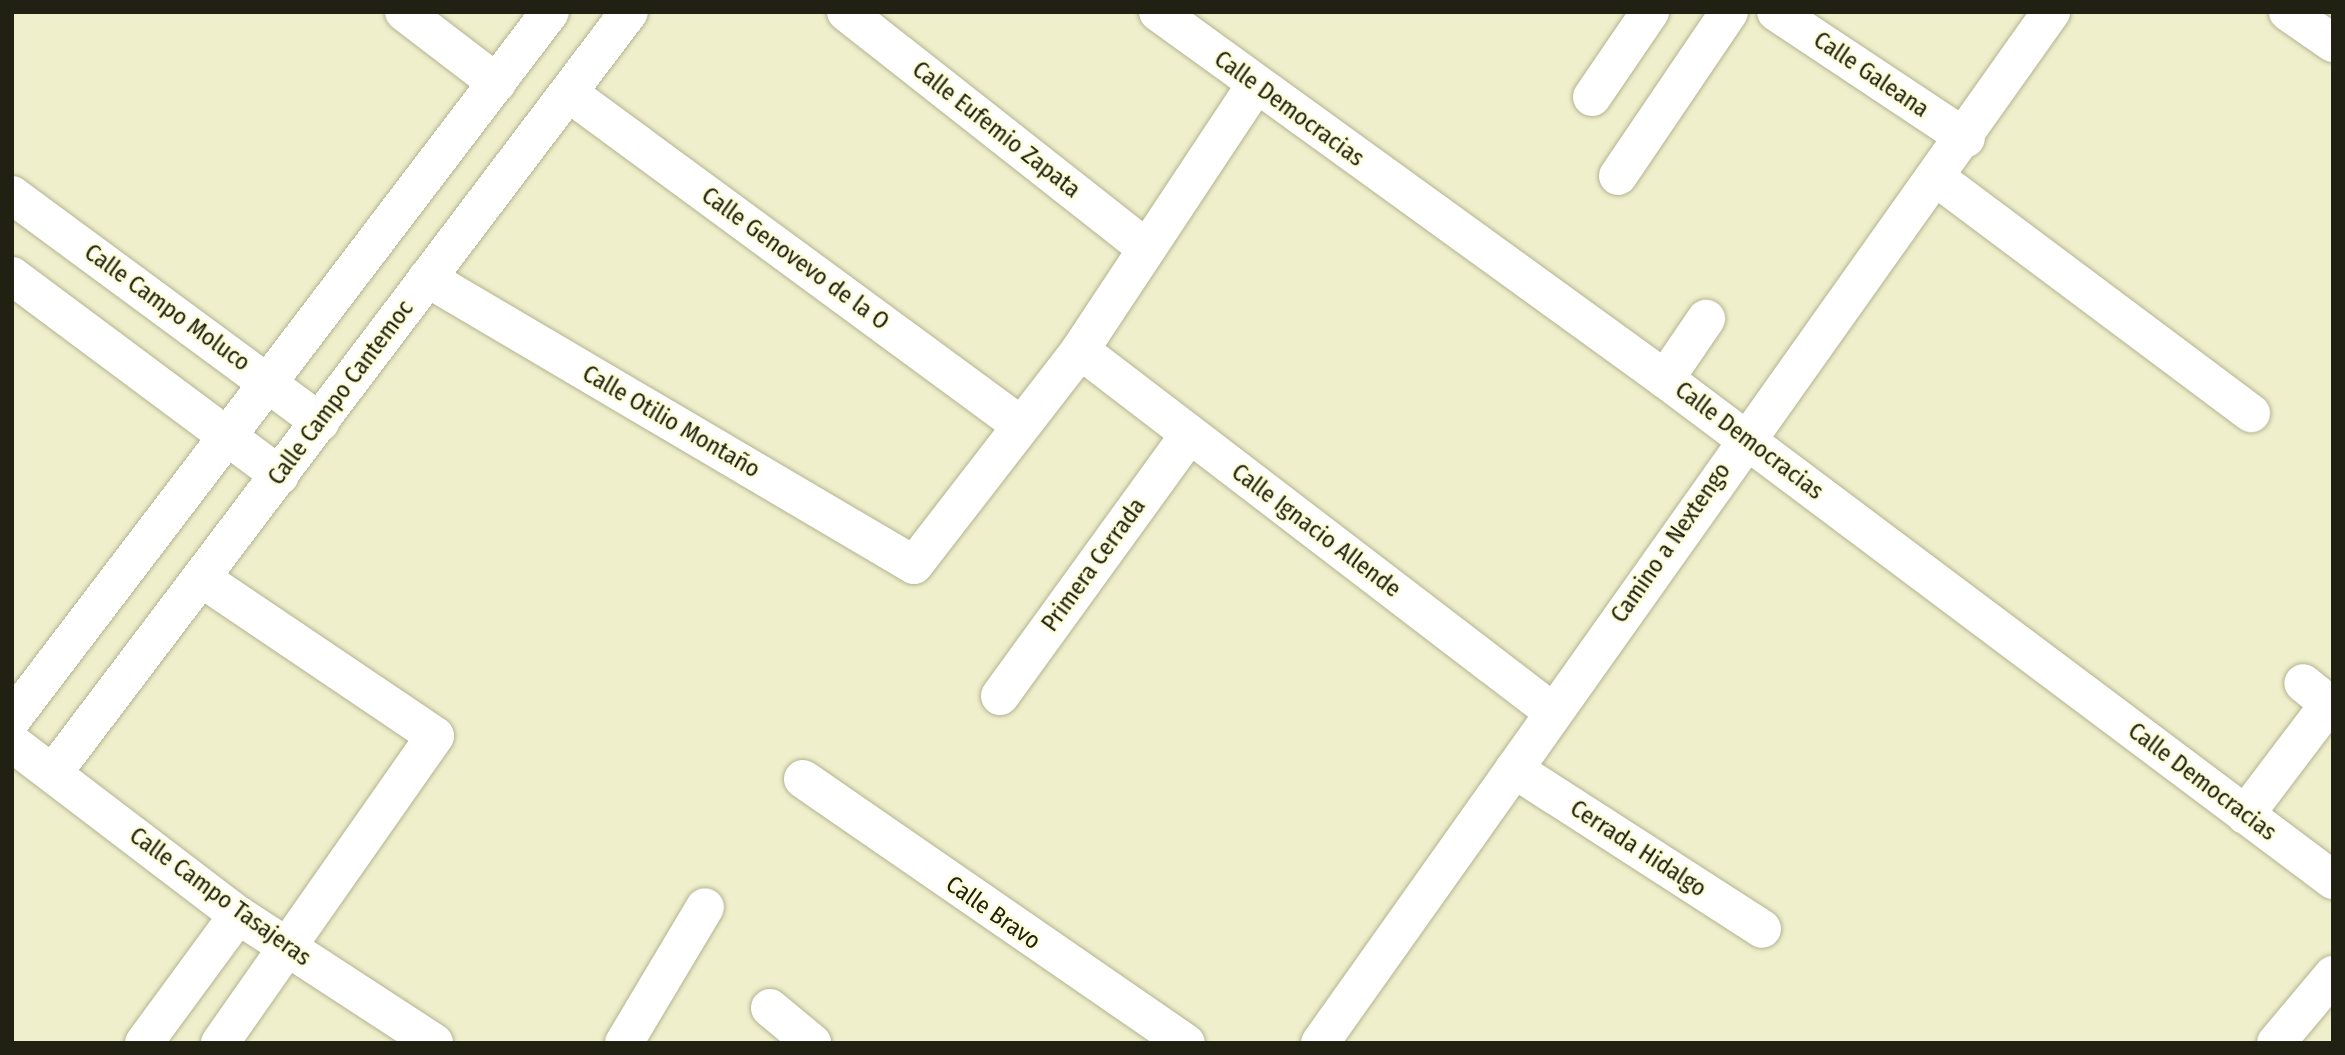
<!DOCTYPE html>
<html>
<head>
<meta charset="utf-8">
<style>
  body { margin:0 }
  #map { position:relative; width:2345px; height:1055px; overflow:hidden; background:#f0efcc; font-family:"Fira Sans Condensed",sans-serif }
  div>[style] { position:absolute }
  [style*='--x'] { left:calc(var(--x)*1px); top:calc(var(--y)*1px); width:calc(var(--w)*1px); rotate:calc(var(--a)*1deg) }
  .roads { filter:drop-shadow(0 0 2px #b3b391) drop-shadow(0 0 2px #b3b391) }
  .minor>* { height:38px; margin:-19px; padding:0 19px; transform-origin:19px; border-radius:19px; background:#fff }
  span { translate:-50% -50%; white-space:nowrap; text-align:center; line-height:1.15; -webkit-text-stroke:5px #fdfdd9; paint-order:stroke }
  .street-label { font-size:24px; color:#202013 }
  .frame { position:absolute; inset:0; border:14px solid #202013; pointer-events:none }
</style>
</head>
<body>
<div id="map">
  <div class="roads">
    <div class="minor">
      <div style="--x:404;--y:12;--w:117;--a:37.4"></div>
      <div style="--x:846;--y:12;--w:382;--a:38.2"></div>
      <div style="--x:1158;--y:12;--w:626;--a:35.9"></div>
      <div style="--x:1665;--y:379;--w:835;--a:36.87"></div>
      <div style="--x:1776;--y:12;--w:228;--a:33.6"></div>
      <div style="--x:2288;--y:12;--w:55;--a:34.6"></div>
      <div style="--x:570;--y:94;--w:557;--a:36.31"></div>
      <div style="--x:1592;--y:97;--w:103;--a:-55.7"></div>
      <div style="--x:1618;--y:176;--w:198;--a:-55.9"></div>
      <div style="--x:1938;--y:179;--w:391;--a:36.8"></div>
      <div style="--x:12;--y:195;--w:383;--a:36.4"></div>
      <div style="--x:12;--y:276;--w:334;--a:36.7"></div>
      <div style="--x:427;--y:278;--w:565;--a:30.51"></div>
      <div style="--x:914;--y:565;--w:272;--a:-52.3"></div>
      <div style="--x:1080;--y:350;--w:317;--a:-56.5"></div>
      <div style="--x:1080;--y:350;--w:596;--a:37.43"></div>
      <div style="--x:1665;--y:379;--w:73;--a:-55.7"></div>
      <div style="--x:201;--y:578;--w:282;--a:34"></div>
      <div style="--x:435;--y:736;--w:375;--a:125"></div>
      <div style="--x:1000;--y:696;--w:322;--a:-54.1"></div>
      <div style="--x:12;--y:719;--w:888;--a:-52.73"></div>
      <div style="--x:12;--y:743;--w:284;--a:37.3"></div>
      <div style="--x:238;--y:915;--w:234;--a:33.1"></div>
      <div style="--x:1514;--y:769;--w:295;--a:32.8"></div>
      <div style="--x:53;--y:773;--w:954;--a:-52.88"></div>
      <div style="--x:803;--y:779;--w:465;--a:34.6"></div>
      <div style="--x:2245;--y:815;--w:139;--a:-52.9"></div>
      <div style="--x:2329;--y:704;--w:33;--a:-141"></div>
      <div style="--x:770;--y:1008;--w:55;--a:39.8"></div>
      <div style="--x:144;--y:1043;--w:159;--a:-53.7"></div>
      <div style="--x:624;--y:1043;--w:158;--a:-59.2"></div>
      <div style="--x:1320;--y:1043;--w:1264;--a:-54.66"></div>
      <div style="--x:2276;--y:1043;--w:89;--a:-50"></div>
    </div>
  </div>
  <div class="street-label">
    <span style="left:1871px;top:75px;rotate:34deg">Calle Galeana</span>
    <span style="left:1289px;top:109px;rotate:36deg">Calle Democracias</span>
    <span style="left:996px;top:130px;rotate:38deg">Calle Eufemio Zapata</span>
    <span style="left:795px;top:259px;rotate:36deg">Calle Genovevo de la O</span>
    <span style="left:167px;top:308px;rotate:36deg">Calle Campo Moluco</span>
    <span style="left:341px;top:393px;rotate:-53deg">Calle Campo Cantemoc</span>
    <span style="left:671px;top:422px;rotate:30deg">Calle Otilio Montaño</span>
    <span style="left:1749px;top:441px;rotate:37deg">Calle Democracias</span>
    <span style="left:1316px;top:531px;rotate:37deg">Calle Ignacio Allende</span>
    <span style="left:1671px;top:543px;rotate:-55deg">Camino a Nextengo</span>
    <span style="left:1094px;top:565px;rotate:-54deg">Primera Cerrada</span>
    <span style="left:2202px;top:782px;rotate:37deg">Calle Democracias</span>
    <span style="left:1638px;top:849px;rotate:33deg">Cerrada Hidalgo</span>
    <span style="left:220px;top:897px;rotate:36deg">Calle Campo Tasajeras</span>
    <span style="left:993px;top:913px;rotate:35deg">Calle Bravo</span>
  </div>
  <div class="frame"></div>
</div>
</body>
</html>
